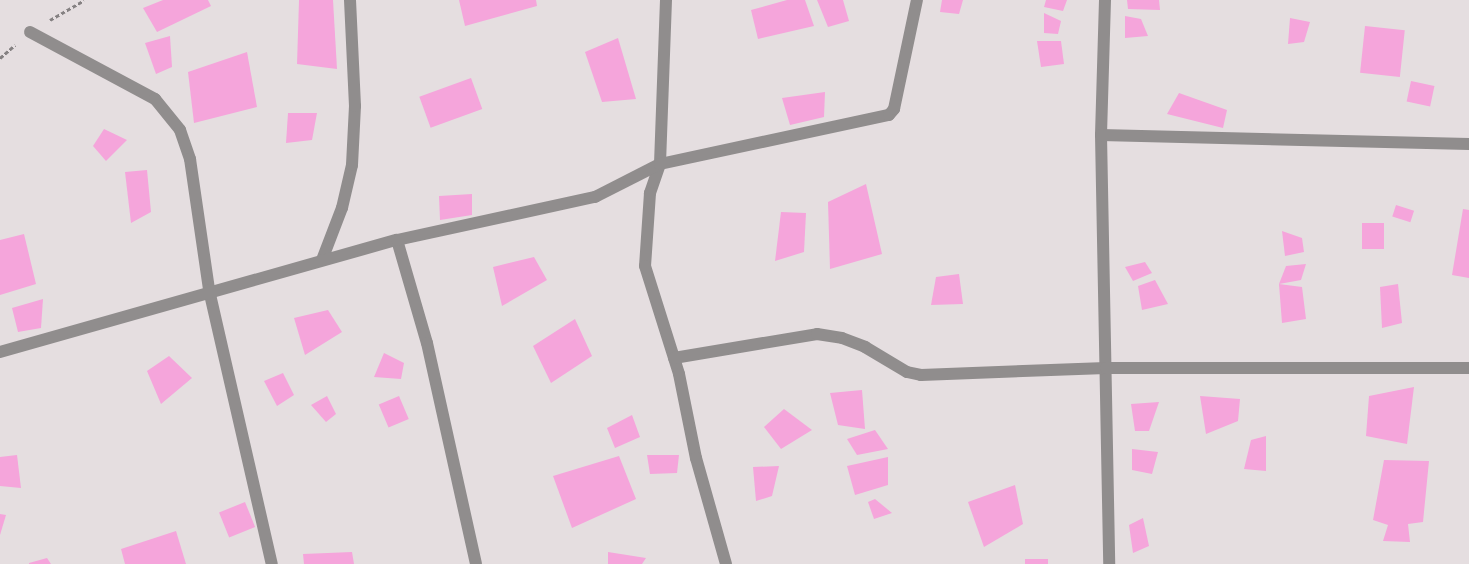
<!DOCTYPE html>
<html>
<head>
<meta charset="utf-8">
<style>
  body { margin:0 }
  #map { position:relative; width:1469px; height:564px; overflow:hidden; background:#e5dee0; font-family:Quicksand,sans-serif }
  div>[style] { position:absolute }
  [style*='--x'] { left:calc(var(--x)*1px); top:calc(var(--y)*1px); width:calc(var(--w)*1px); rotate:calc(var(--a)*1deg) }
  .building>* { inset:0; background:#f5a5db; transform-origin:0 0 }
  .path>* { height:3px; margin-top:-1.5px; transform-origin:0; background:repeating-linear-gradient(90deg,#858182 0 4px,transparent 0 6.5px) }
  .minor>* { height:12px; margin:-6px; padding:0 6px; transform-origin:6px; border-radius:6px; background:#908d8d }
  span { translate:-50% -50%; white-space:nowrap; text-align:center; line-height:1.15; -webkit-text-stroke:5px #fff; paint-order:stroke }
</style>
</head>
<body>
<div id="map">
  <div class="building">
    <div style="clip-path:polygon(163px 0,208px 0,211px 6px,157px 32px,143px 8px)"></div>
    <div style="clip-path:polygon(299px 0,333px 0,337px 69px,297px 64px)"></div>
    <div style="clip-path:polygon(459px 0,536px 0,537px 6px,465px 26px)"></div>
    <div style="clip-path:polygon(787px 0,805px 0,814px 26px,758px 39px,751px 10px)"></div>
    <div style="clip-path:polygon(817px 0,843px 0,849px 21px,828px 27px)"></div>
    <div style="clip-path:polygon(942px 0,963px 0,959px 14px,940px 12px)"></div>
    <div style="clip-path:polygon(1046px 0,1067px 0,1063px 11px,1044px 7px)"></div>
    <div style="clip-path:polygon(1127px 0,1159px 0,1160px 10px,1128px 9px)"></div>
    <div style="clip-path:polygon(1044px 13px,1061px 21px,1058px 34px,1044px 33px)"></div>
    <div style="clip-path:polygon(1125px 16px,1141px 19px,1148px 36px,1125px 38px)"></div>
    <div style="clip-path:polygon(1290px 18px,1310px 22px,1304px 42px,1288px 44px)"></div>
    <div style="left:1365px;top:26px;width:40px;height:47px;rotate:6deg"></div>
    <div style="clip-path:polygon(170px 36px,172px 67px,156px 74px,145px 43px)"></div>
    <div style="clip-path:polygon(618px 38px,636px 99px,602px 102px,585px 52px)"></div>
    <div style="clip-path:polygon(1037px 41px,1061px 41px,1064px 64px,1041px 67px)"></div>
    <div style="clip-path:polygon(247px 52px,257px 107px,194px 123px,188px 72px)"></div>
    <div style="left:471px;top:78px;width:33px;height:55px;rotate:70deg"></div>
    <div style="left:1411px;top:81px;width:24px;height:21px;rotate:12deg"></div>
    <div style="clip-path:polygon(825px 92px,824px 117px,790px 125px,782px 98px)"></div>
    <div style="clip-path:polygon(1179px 93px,1227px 110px,1223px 128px,1167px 114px)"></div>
    <div style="clip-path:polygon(288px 113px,317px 113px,312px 140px,286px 143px)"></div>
    <div style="clip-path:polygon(104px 129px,127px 140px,106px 161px,93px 146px)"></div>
    <div style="clip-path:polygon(147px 170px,151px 212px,131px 223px,125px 172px)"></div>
    <div style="clip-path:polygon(866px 184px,882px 254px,830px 269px,828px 202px)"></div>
    <div style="clip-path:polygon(472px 194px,472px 215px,440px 220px,439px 196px)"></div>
    <div style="left:1396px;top:205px;width:19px;height:12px;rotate:18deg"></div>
    <div style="clip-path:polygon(1463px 209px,1469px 210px,1469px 278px,1452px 275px)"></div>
    <div style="clip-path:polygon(781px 212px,806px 213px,804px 252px,775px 261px)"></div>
    <div style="left:1362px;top:223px;width:22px;height:26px"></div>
    <div style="clip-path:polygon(1282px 231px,1302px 238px,1304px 252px,1285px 256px)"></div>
    <div style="clip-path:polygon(24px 234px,36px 284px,0 295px,0 240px)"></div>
    <div style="clip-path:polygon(534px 257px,547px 280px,502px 306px,493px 267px)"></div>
    <div style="clip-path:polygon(1145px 262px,1152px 273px,1133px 281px,1125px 267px)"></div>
    <div style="clip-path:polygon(1306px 264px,1301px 280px,1279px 284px,1286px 266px)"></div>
    <div style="clip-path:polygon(959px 274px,963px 304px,931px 305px,936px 277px)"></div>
    <div style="clip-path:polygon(1155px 280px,1168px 304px,1142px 310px,1138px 286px)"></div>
    <div style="clip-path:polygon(1279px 284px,1302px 287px,1306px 319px,1282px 323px)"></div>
    <div style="clip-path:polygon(1398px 284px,1402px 323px,1382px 328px,1380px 287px)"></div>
    <div style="clip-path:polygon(43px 299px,41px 328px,18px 332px,12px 308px)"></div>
    <div style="clip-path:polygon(328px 310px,342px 332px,305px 355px,294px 318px)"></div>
    <div style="clip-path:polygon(575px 319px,592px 356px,551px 383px,533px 346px)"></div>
    <div style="clip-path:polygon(384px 353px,404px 363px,401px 379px,374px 377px)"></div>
    <div style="clip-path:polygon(169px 356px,192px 378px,161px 404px,147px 371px)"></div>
    <div style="clip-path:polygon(283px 373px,294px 395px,277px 406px,264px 381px)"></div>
    <div style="clip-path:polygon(1414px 387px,1407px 444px,1366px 436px,1369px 396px)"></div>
    <div style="clip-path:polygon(862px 390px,865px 429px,838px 425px,830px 393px)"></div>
    <div style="clip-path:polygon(327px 396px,336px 414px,326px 422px,311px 405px)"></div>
    <div style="left:399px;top:396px;width:25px;height:22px;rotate:67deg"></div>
    <div style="clip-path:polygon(1200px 396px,1240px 399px,1238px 421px,1206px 434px)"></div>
    <div style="clip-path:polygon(1159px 402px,1149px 431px,1135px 431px,1131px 404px)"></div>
    <div style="clip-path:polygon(784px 409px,812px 430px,781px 449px,764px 427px)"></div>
    <div style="clip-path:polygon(632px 415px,640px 437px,615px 448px,607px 428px)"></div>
    <div style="clip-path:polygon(875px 430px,888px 449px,857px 455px,847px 439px)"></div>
    <div style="clip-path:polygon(1266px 436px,1266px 471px,1244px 469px,1251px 440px)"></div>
    <div style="clip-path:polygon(1132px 449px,1158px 452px,1152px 474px,1132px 470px)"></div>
    <div style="clip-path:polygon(17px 455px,21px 488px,0 486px,0 457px)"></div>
    <div style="clip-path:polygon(647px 455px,679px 455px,677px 473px,650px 474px)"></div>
    <div style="clip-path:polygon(619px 456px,636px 499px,572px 528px,553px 476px)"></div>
    <div style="clip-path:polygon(888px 457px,888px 485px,855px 495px,847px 466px)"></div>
    <div style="clip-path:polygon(1384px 460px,1429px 461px,1423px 522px,1408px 524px,1410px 542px,1383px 541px,1388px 525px,1373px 520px)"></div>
    <div style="clip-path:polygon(779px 466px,772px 496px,756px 501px,753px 467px)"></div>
    <div style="clip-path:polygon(1015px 485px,1023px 524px,984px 547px,968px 502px)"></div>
    <div style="clip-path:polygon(875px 499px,892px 513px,874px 519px,868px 502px)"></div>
    <div style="left:245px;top:502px;width:27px;height:28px;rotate:68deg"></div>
    <div style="clip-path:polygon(0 514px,6px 515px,0 535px)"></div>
    <div style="clip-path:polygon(1143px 518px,1149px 546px,1133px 553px,1129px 525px)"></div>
    <div style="clip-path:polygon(176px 531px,186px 564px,125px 564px,121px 549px)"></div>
    <div style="clip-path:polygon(352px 552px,354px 564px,304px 564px,303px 554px)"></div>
    <div style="clip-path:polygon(608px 552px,646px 558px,642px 564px,608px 564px)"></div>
    <div style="clip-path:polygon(47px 558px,51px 564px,29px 564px,29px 563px)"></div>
    <div style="left:1025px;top:559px;width:23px;height:5px"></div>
  </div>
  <div class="path">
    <div style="--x:50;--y:20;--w:39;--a:-30"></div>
    <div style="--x:0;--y:58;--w:20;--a:-41"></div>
  </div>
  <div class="minor">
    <div style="--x:666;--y:0;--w:164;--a:92.1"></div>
    <div style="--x:660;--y:164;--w:31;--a:109"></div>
    <div style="--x:650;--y:193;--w:73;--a:93.9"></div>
    <div style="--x:645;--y:266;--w:113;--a:72.5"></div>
    <div style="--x:679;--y:374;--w:86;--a:78.6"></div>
    <div style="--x:696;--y:458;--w:110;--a:74.2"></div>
    <div style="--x:1105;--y:0;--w:135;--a:91.7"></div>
    <div style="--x:1101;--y:135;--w:429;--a:88.9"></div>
    <div style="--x:30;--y:32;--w:142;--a:28.2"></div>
    <div style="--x:155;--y:99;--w:40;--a:51"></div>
    <div style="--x:180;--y:130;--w:31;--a:71"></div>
    <div style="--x:190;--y:159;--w:132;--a:81.7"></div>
    <div style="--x:209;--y:290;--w:281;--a:77.1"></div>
    <div style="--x:1101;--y:135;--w:368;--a:1.4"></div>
    <div style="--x:397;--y:240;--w:107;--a:73.8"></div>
    <div style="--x:427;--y:343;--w:226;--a:77.5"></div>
    <div style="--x:322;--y:260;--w:56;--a:-69"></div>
    <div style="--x:342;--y:208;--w:44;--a:-76.9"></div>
    <div style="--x:352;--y:165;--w:59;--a:-87.1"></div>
    <div style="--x:355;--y:106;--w:106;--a:-92.7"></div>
    <div style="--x:0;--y:352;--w:412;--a:-15.8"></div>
    <div style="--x:397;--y:240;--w:203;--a:-12.3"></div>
    <div style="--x:595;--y:197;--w:73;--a:-26.9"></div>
    <div style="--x:660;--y:164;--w:234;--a:-12.1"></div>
    <div style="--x:889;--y:115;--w:8;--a:-50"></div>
    <div style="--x:894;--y:109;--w:111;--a:-78.1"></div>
    <div style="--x:674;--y:358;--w:145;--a:-9.5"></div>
    <div style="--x:817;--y:334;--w:25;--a:9"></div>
    <div style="--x:842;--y:338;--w:25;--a:21"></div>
    <div style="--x:865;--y:347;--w:49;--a:30.8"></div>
    <div style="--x:907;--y:372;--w:14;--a:12"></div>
    <div style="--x:921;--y:375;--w:185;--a:-2.2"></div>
    <div style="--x:1106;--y:368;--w:363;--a:0"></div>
  </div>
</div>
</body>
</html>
